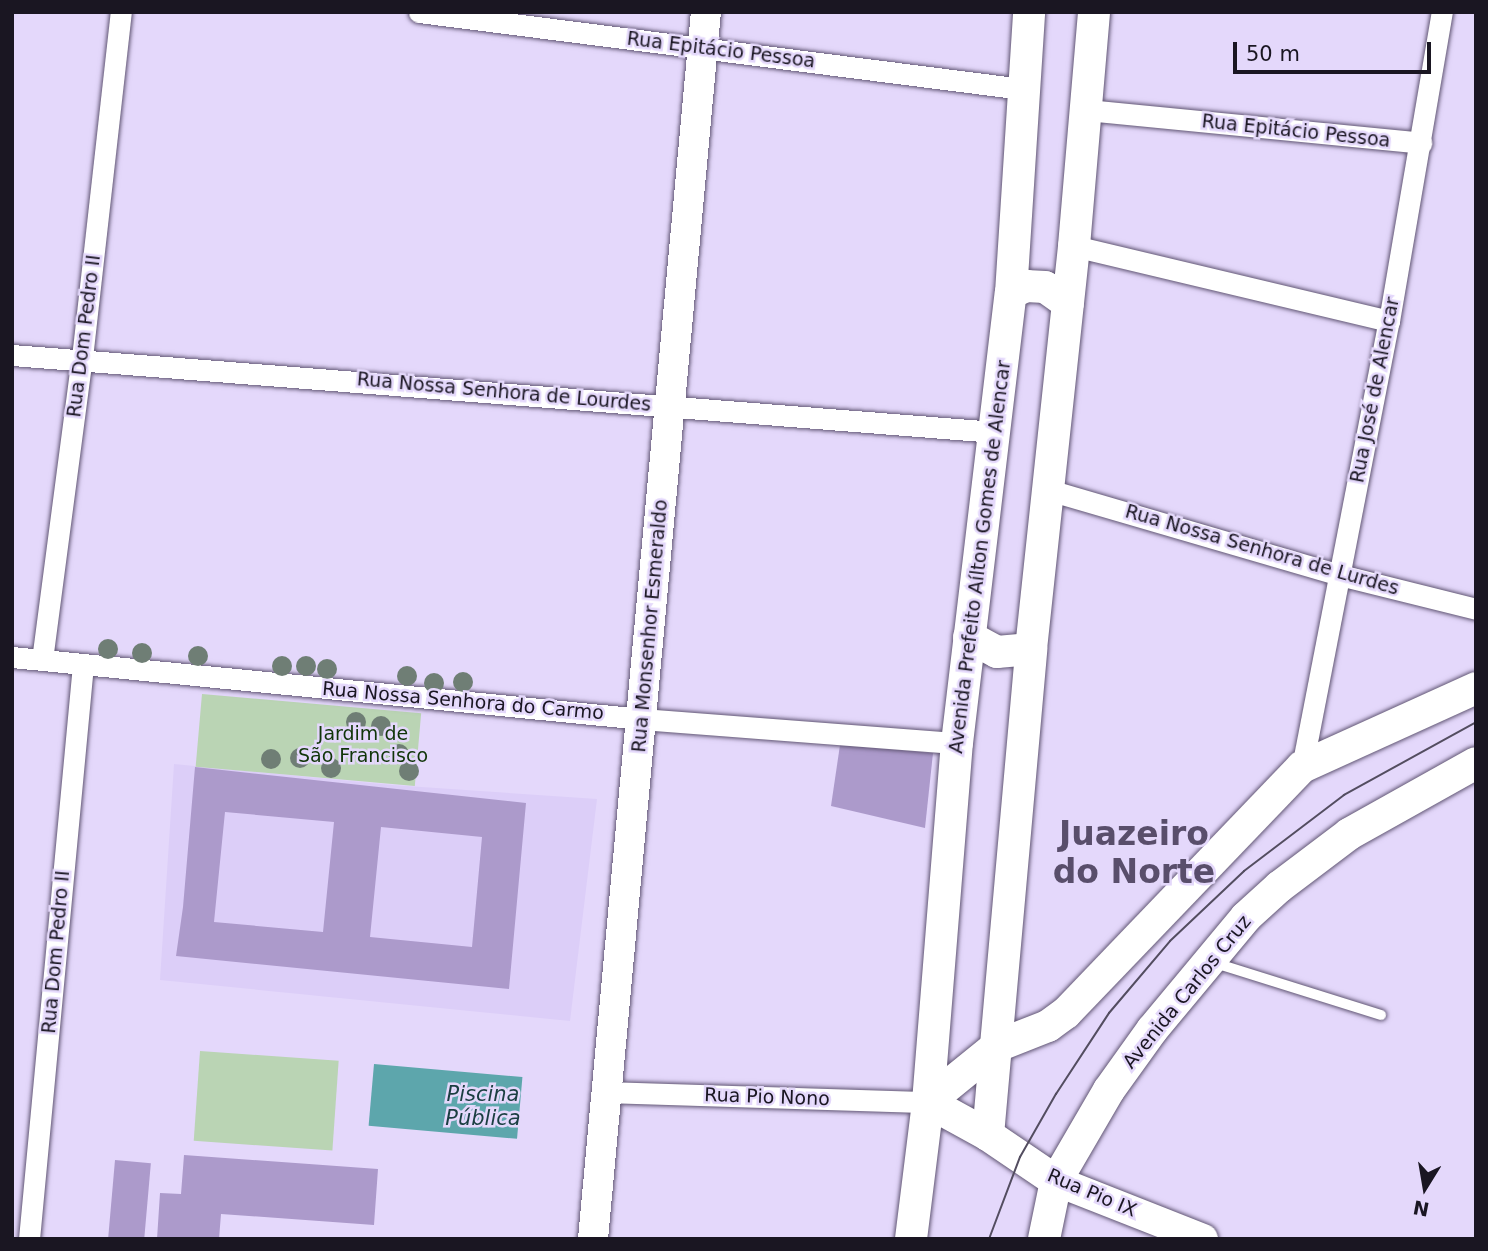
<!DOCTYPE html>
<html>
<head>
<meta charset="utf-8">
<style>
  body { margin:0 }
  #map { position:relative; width:1488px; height:1251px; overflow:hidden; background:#e4d8fb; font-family:"DejaVu Sans",sans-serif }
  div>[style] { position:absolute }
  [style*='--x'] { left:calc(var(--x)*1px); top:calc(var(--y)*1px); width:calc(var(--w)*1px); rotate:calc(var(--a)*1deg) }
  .built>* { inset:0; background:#dccef8 }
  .green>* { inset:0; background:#bad4b4; transform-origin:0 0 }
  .water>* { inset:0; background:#5da6ac; transform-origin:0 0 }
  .building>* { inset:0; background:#ac9acb; transform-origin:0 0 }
  .roads { filter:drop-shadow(0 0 2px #615674) drop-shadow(0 0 2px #615674) }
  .lane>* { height:10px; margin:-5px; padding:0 5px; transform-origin:5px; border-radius:5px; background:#fff }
  .street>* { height:21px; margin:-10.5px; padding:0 10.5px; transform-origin:10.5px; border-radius:10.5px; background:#fff }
  .secondary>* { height:30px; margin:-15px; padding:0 15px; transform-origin:15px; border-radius:15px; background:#fff }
  .primary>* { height:32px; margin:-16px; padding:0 16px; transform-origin:16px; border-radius:16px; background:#fff }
  .tram>* { height:2px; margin:-1px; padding:0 1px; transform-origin:1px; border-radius:1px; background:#534d60 }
  .trees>* { width:20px; height:20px; margin:-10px; border-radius:50%; background:#6f7e75 }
  span { translate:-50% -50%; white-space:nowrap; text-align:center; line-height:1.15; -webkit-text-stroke:5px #e4d8fb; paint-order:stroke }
  .street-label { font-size:19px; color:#1a1622 }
  .park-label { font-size:19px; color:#103508 }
  .water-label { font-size:21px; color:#1a3e41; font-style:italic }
  .town-label { font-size:33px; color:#594e6b; font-weight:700 }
  .frame { position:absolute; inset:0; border:14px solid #1a1622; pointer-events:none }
  .north { position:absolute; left:1390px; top:1153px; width:70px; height:70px; -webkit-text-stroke:5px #e4d8fb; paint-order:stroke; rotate:191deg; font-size:19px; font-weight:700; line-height:28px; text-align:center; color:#1a1622 }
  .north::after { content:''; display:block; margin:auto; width:24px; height:32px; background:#1a1622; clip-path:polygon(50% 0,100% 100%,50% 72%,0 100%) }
  .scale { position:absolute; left:1233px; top:42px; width:198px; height:32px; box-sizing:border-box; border:4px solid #1a1622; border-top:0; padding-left:9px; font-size:21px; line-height:24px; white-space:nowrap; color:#1a1622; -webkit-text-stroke:5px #e4d8fb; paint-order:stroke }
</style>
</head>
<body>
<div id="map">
  <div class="built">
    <div style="clip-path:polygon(174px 764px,392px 785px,597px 799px,570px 1021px,160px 980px)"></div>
  </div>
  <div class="green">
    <div style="left:202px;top:694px;width:220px;height:73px;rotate:5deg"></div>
    <div style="left:200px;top:1051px;width:139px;height:90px;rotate:4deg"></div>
  </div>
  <div class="water">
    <div style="left:374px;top:1064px;width:149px;height:62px;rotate:5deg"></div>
  </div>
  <div class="building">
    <div style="clip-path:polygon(840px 745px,933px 753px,925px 828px,831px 806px)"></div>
    <div style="clip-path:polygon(evenodd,195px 767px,526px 803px,509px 989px,176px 956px,183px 907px,195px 767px,225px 812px,334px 822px,323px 932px,214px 922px,225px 812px,195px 767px,381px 827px,482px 837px,472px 947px,370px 937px,381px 827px)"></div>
    <div style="clip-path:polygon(184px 1155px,378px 1169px,374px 1225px,221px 1214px,219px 1239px,157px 1239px,160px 1193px,181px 1194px)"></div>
    <div style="left:115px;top:1160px;width:36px;height:79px;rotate:5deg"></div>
  </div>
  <div class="roads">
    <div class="lane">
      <div style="--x:1215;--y:963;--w:174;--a:17.4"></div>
    </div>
    <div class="street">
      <div style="--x:419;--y:12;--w:609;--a:7.27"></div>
      <div style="--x:1087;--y:110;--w:336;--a:5.6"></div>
      <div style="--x:1074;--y:246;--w:324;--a:13.4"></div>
      <div style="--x:12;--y:355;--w:986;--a:4.48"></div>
      <div style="--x:1049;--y:490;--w:303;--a:16.3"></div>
      <div style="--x:1340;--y:575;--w:140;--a:14"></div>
      <div style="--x:12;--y:657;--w:633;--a:5.62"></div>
      <div style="--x:642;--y:719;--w:316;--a:4.4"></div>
      <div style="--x:42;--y:660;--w:305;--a:-82.5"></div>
      <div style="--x:82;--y:358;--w:348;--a:-83.6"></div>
      <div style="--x:1302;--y:767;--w:454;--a:-79"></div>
      <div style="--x:1389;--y:321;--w:314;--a:-80.3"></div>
      <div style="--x:607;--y:1092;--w:321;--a:1.8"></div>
      <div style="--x:29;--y:1239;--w:577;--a:-84.63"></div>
    </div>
    <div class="secondary">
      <div style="--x:1056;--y:1181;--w:158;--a:21.5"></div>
      <div style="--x:593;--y:1239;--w:1232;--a:-84.74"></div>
    </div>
    <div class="primary">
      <div style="--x:1011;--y:293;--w:17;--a:-25"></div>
      <div style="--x:1026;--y:286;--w:19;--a:3"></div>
      <div style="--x:1045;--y:287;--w:28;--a:35"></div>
      <div style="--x:969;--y:637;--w:32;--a:28"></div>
      <div style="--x:997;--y:652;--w:34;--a:-5"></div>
      <div style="--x:928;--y:1102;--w:89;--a:-39.1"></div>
      <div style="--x:997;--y:1046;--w:55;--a:-21.4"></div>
      <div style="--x:1048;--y:1026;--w:22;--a:-36"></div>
      <div style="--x:1066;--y:1013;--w:341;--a:-46.2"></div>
      <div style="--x:1302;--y:767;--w:191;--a:-24.4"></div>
      <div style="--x:928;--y:1102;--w:68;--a:28.8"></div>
      <div style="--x:988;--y:1135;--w:82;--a:34.1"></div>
      <div style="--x:988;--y:1135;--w:488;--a:-84.9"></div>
      <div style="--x:1031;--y:649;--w:405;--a:-83.9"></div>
      <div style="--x:1074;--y:246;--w:235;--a:-85.1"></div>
      <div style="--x:911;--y:1239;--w:138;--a:-82.9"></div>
      <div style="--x:928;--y:1102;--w:360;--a:-85.4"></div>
      <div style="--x:957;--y:743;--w:453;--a:-83.2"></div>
      <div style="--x:1011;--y:293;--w:282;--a:-86.3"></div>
      <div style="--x:1044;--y:1239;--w:59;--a:-78.3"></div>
      <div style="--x:1056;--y:1181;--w:105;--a:-59.8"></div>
      <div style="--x:1109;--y:1090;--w:74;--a:-54.4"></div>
      <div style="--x:1152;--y:1030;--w:147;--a:-50.2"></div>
      <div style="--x:1246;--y:917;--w:45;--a:-42.3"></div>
      <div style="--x:1279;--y:887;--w:88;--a:-37.1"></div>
      <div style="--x:1349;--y:834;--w:145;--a:-29.2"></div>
    </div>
  </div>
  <div class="tram">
    <div style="--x:989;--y:1239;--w:88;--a:-69.3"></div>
    <div style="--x:1020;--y:1157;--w:73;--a:-60.3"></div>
    <div style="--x:1056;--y:1094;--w:97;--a:-56.8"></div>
    <div style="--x:1109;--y:1013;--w:94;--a:-49.7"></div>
    <div style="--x:1170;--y:941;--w:102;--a:-43.4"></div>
    <div style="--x:1244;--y:871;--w:126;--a:-37.2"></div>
    <div style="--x:1344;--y:795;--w:151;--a:-28.9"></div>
  </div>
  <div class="trees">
    <div style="left:108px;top:649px"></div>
    <div style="left:142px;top:653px"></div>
    <div style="left:198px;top:656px"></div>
    <div style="left:282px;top:666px"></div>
    <div style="left:306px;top:666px"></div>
    <div style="left:327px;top:669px"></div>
    <div style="left:407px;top:676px"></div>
    <div style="left:463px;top:682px"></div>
    <div style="left:434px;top:683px"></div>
    <div style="left:356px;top:722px"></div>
    <div style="left:381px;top:726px"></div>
    <div style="left:399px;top:754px"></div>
    <div style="left:300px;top:758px"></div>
    <div style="left:271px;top:759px"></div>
    <div style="left:331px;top:768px"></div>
    <div style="left:409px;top:771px"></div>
  </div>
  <div class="street-label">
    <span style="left:721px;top:50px;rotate:7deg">Rua Epitácio Pessoa</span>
    <span style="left:1296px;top:131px;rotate:6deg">Rua Epitácio Pessoa</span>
    <span style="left:84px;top:336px;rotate:-83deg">Rua Dom Pedro II</span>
    <span style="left:1375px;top:390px;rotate:-79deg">Rua José de Alencar</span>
    <span style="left:504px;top:392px;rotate:5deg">Rua Nossa Senhora de Lourdes</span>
    <span style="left:1262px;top:550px;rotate:16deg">Rua Nossa Senhora de Lurdes</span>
    <span style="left:980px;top:557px;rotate:-83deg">Avenida Prefeito Aílton Gomes de Alencar</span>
    <span style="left:650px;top:626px;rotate:-85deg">Rua Monsenhor Esmeraldo</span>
    <span style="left:463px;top:701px;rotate:5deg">Rua Nossa Senhora do Carmo</span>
    <span style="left:56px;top:952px;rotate:-85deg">Rua Dom Pedro II</span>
    <span style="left:1187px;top:992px;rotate:-51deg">Avenida Carlos Cruz</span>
    <span style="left:767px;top:1097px;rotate:2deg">Rua Pio Nono</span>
    <span style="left:1092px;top:1193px;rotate:23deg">Rua Pio IX</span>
  </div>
  <div class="park-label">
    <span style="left:363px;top:745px">Jardim de<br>São Francisco</span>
  </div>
  <div class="water-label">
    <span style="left:483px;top:1106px">Piscina<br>Pública</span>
  </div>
  <div class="town-label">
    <span style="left:1134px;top:853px">Juazeiro<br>do Norte</span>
  </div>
  <div class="frame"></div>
  <div class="north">N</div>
  <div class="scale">50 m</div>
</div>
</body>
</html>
